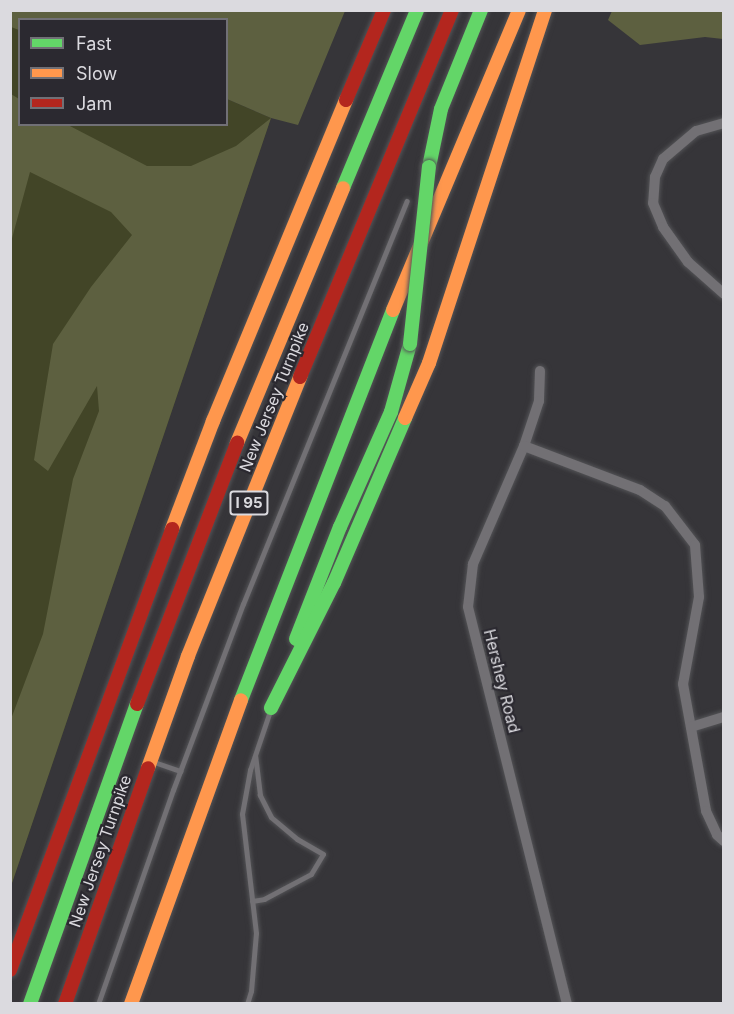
<!DOCTYPE html>
<html>
<head>
<meta charset="utf-8">
<style>
  body { margin:0 }
  #map { position:relative; width:734px; height:1014px; overflow:hidden; background:#363539; font-family:Inter,sans-serif }
  div>[style] { position:absolute }
  [style*='--x'] { left:calc(var(--x)*1px); top:calc(var(--y)*1px); width:calc(var(--w)*1px); rotate:calc(var(--a)*1deg) }
  .green>* { inset:0; background:#424527 }
  .forest>* { inset:0; background:#5d6040 }
  .roads { filter:drop-shadow(0 0 2px #535356) drop-shadow(0 0 2px #535356) }
  .lane>* { height:5px; margin:-2.5px; padding:0 2.5px; transform-origin:2.5px; border-radius:2.5px; background:#727074 }
  .street>* { height:10px; margin:-5px; padding:0 5px; transform-origin:5px; border-radius:5px; background:#727074 }
  .fast>* { height:14px; margin:-7px; padding:0 7px; transform-origin:7px; border-radius:7px; background:#63d668 }
  .slow>* { height:14px; margin:-7px; padding:0 7px; transform-origin:7px; border-radius:7px; background:#ff974d }
  .jam>* { height:14px; margin:-7px; padding:0 7px; transform-origin:7px; border-radius:7px; background:#b3261e }
  .bridges { filter:drop-shadow(0 0 2px #535356) drop-shadow(0 0 2px #535356) }
  .fast-bridge>* { height:14px; margin:-7px; padding:0 7px; transform-origin:7px; border-radius:7px; background:#63d668 }
  span { translate:-50% -50%; white-space:nowrap; text-align:center; line-height:1.15; -webkit-text-stroke:4.5px #2b2930; paint-order:stroke }
  .shield-label span { padding:2px 4px; background:#2b2930; border:2px solid; border-radius:4px; -webkit-text-stroke-width:0 }
  .shield-label { font-size:15px; color:#dbdadf; font-weight:700 }
  .street-label { font-size:16px; color:#dbdadf }
  .frame { position:absolute; inset:0; border:12px solid #dbdadf; pointer-events:none }
  .legend { position:absolute; left:18px; top:18px; width:210px; height:108px; box-sizing:border-box; background:#2b2930; border:2px solid #717076; margin:0; padding:8px 10px; list-style:none; font-size:18px; color:#dbdadf }
  .legend li { display:flex; align-items:center; gap:12px; height:30px }
  .legend b { width:30px; border:2px solid #717076 }
</style>
</head>
<body>
<div id="map">
  <div class="green">
    <div style="clip-path:polygon(23px 10px,20px 20px,20px 124px,226px 124px,227px 99px,271px 118px,11px 886px,10px 11px)"></div>
  </div>
  <div class="forest">
    <div style="clip-path:polygon(11px 10px,345px 11px,298px 125px,271px 118px,11px 886px,11px 719px,43px 634px,73px 479px,99px 411px,97px 386px,48px 471px,34px 460px,53px 344px,91px 287px,132px 235px,111px 212px,30px 172px,11px 242px,11px 94px,19px 99px,20px 124px,68px 125px,147px 166px,191px 166px,236px 146px,271px 118px,227px 99px,226px 20px,20px 20px,19px 30px,11px 27px)"></div>
    <div style="clip-path:polygon(612px 11px,723px 11px,723px 39px,705px 37px,640px 45px,608px 20px)"></div>
  </div>
  <div class="roads">
    <div class="lane">
      <div style="--x:154;--y:762;--w:28;--a:19"></div>
      <div style="--x:252;--y:901;--w:12;--a:-9"></div>
      <div style="--x:264;--y:899;--w:53;--a:-28"></div>
      <div style="--x:311;--y:874;--w:23;--a:-59"></div>
      <div style="--x:323;--y:854;--w:30;--a:-150"></div>
      <div style="--x:297;--y:839;--w:34;--a:-140"></div>
      <div style="--x:271;--y:817;--w:25;--a:-117"></div>
      <div style="--x:260;--y:795;--w:39;--a:-97"></div>
      <div style="--x:98;--y:1004;--w:227;--a:-70.7"></div>
      <div style="--x:173;--y:790;--w:199;--a:-69.4"></div>
      <div style="--x:243;--y:604;--w:435;--a:-67.9"></div>
      <div style="--x:247;--y:1004;--w:14;--a:-73"></div>
      <div style="--x:251;--y:991;--w:58;--a:-85.1"></div>
      <div style="--x:256;--y:933;--w:120;--a:-96.7"></div>
      <div style="--x:242;--y:814;--w:45;--a:-79.7"></div>
      <div style="--x:250;--y:770;--w:62;--a:-71.3"></div>
    </div>
    <div class="street">
      <div style="--x:724;--y:123;--w:29;--a:164"></div>
      <div style="--x:696;--y:131;--w:43;--a:139.7"></div>
      <div style="--x:663;--y:159;--w:20;--a:114"></div>
      <div style="--x:655;--y:177;--w:26;--a:94"></div>
      <div style="--x:653;--y:203;--w:26;--a:67"></div>
      <div style="--x:663;--y:227;--w:43;--a:54.5"></div>
      <div style="--x:688;--y:262;--w:48;--a:41.6"></div>
      <div style="--x:540;--y:371;--w:30;--a:92"></div>
      <div style="--x:539;--y:401;--w:47;--a:108.4"></div>
      <div style="--x:524;--y:446;--w:129;--a:113.4"></div>
      <div style="--x:473;--y:564;--w:43;--a:96.6"></div>
      <div style="--x:468;--y:607;--w:409;--a:76"></div>
      <div style="--x:524;--y:446;--w:124;--a:20.8"></div>
      <div style="--x:640;--y:490;--w:30;--a:33"></div>
      <div style="--x:665;--y:506;--w:49;--a:52.4"></div>
      <div style="--x:695;--y:545;--w:52;--a:85.6"></div>
      <div style="--x:699;--y:597;--w:88;--a:100.4"></div>
      <div style="--x:683;--y:684;--w:129;--a:79.7"></div>
      <div style="--x:706;--y:811;--w:26;--a:65"></div>
      <div style="--x:717;--y:835;--w:9;--a:41"></div>
      <div style="--x:691;--y:727;--w:34;--a:-17"></div>
    </div>
    <div class="fast">
      <div style="--x:429;--y:167;--w:59;--a:-78.3"></div>
      <div style="--x:441;--y:109;--w:107;--a:-68"></div>
      <div style="--x:343;--y:188;--w:193;--a:-67.4"></div>
      <div style="--x:296;--y:639;--w:120;--a:-68.6"></div>
      <div style="--x:340;--y:527;--w:126;--a:-66.1"></div>
      <div style="--x:391;--y:412;--w:71;--a:-74.4"></div>
      <div style="--x:241;--y:700;--w:419;--a:-68.7"></div>
      <div style="--x:271;--y:708;--w:140;--a:-63.3"></div>
      <div style="--x:334;--y:583;--w:180;--a:-66.7"></div>
      <div style="--x:30;--y:1004;--w:319;--a:-70.4"></div>
    </div>
    <div class="slow">
      <div style="--x:393;--y:310;--w:325;--a:-67.2"></div>
      <div style="--x:405;--y:418;--w:60;--a:-66.4"></div>
      <div style="--x:429;--y:363;--w:372;--a:-71.8"></div>
      <div style="--x:237;--y:443;--w:276;--a:-67.4"></div>
      <div style="--x:172;--y:529;--w:116;--a:-69.2"></div>
      <div style="--x:213;--y:421;--w:347;--a:-67.5"></div>
      <div style="--x:148;--y:768;--w:119;--a:-70.3"></div>
      <div style="--x:188;--y:656;--w:301;--a:-68.1"></div>
      <div style="--x:131;--y:1004;--w:323;--a:-70.1"></div>
    </div>
    <div class="jam">
      <div style="--x:346;--y:100;--w:98;--a:-67.1"></div>
      <div style="--x:300;--y:377;--w:397;--a:-67.5"></div>
      <div style="--x:137;--y:704;--w:280;--a:-69"></div>
      <div style="--x:10;--y:970;--w:470;--a:-69.8"></div>
      <div style="--x:65;--y:1004;--w:250;--a:-70.6"></div>
    </div>
  </div>
  <div class="bridges">
    <div class="fast-bridge">
      <div style="--x:410;--y:344;--w:178;--a:-83.9"></div>
    </div>
  </div>
  <div class="shield-label">
    <span style="left:249px;top:503px">I 95</span>
  </div>
  <div class="street-label">
    <span style="left:274px;top:397px;rotate:-68deg">New Jersey Turnpike</span>
    <span style="left:502px;top:681px;rotate:76deg">Hershey Road</span>
    <span style="left:100px;top:851px;rotate:-71deg">New Jersey Turnpike</span>
  </div>
  <div class="frame"></div>
  <ul class="legend">
  <li><b style="height:8px;background:#63d668"></b>Fast</li>
  <li><b style="height:8px;background:#ff974d"></b>Slow</li>
  <li><b style="height:8px;background:#b3261e"></b>Jam</li>
  </ul>
</div>
</body>
</html>
